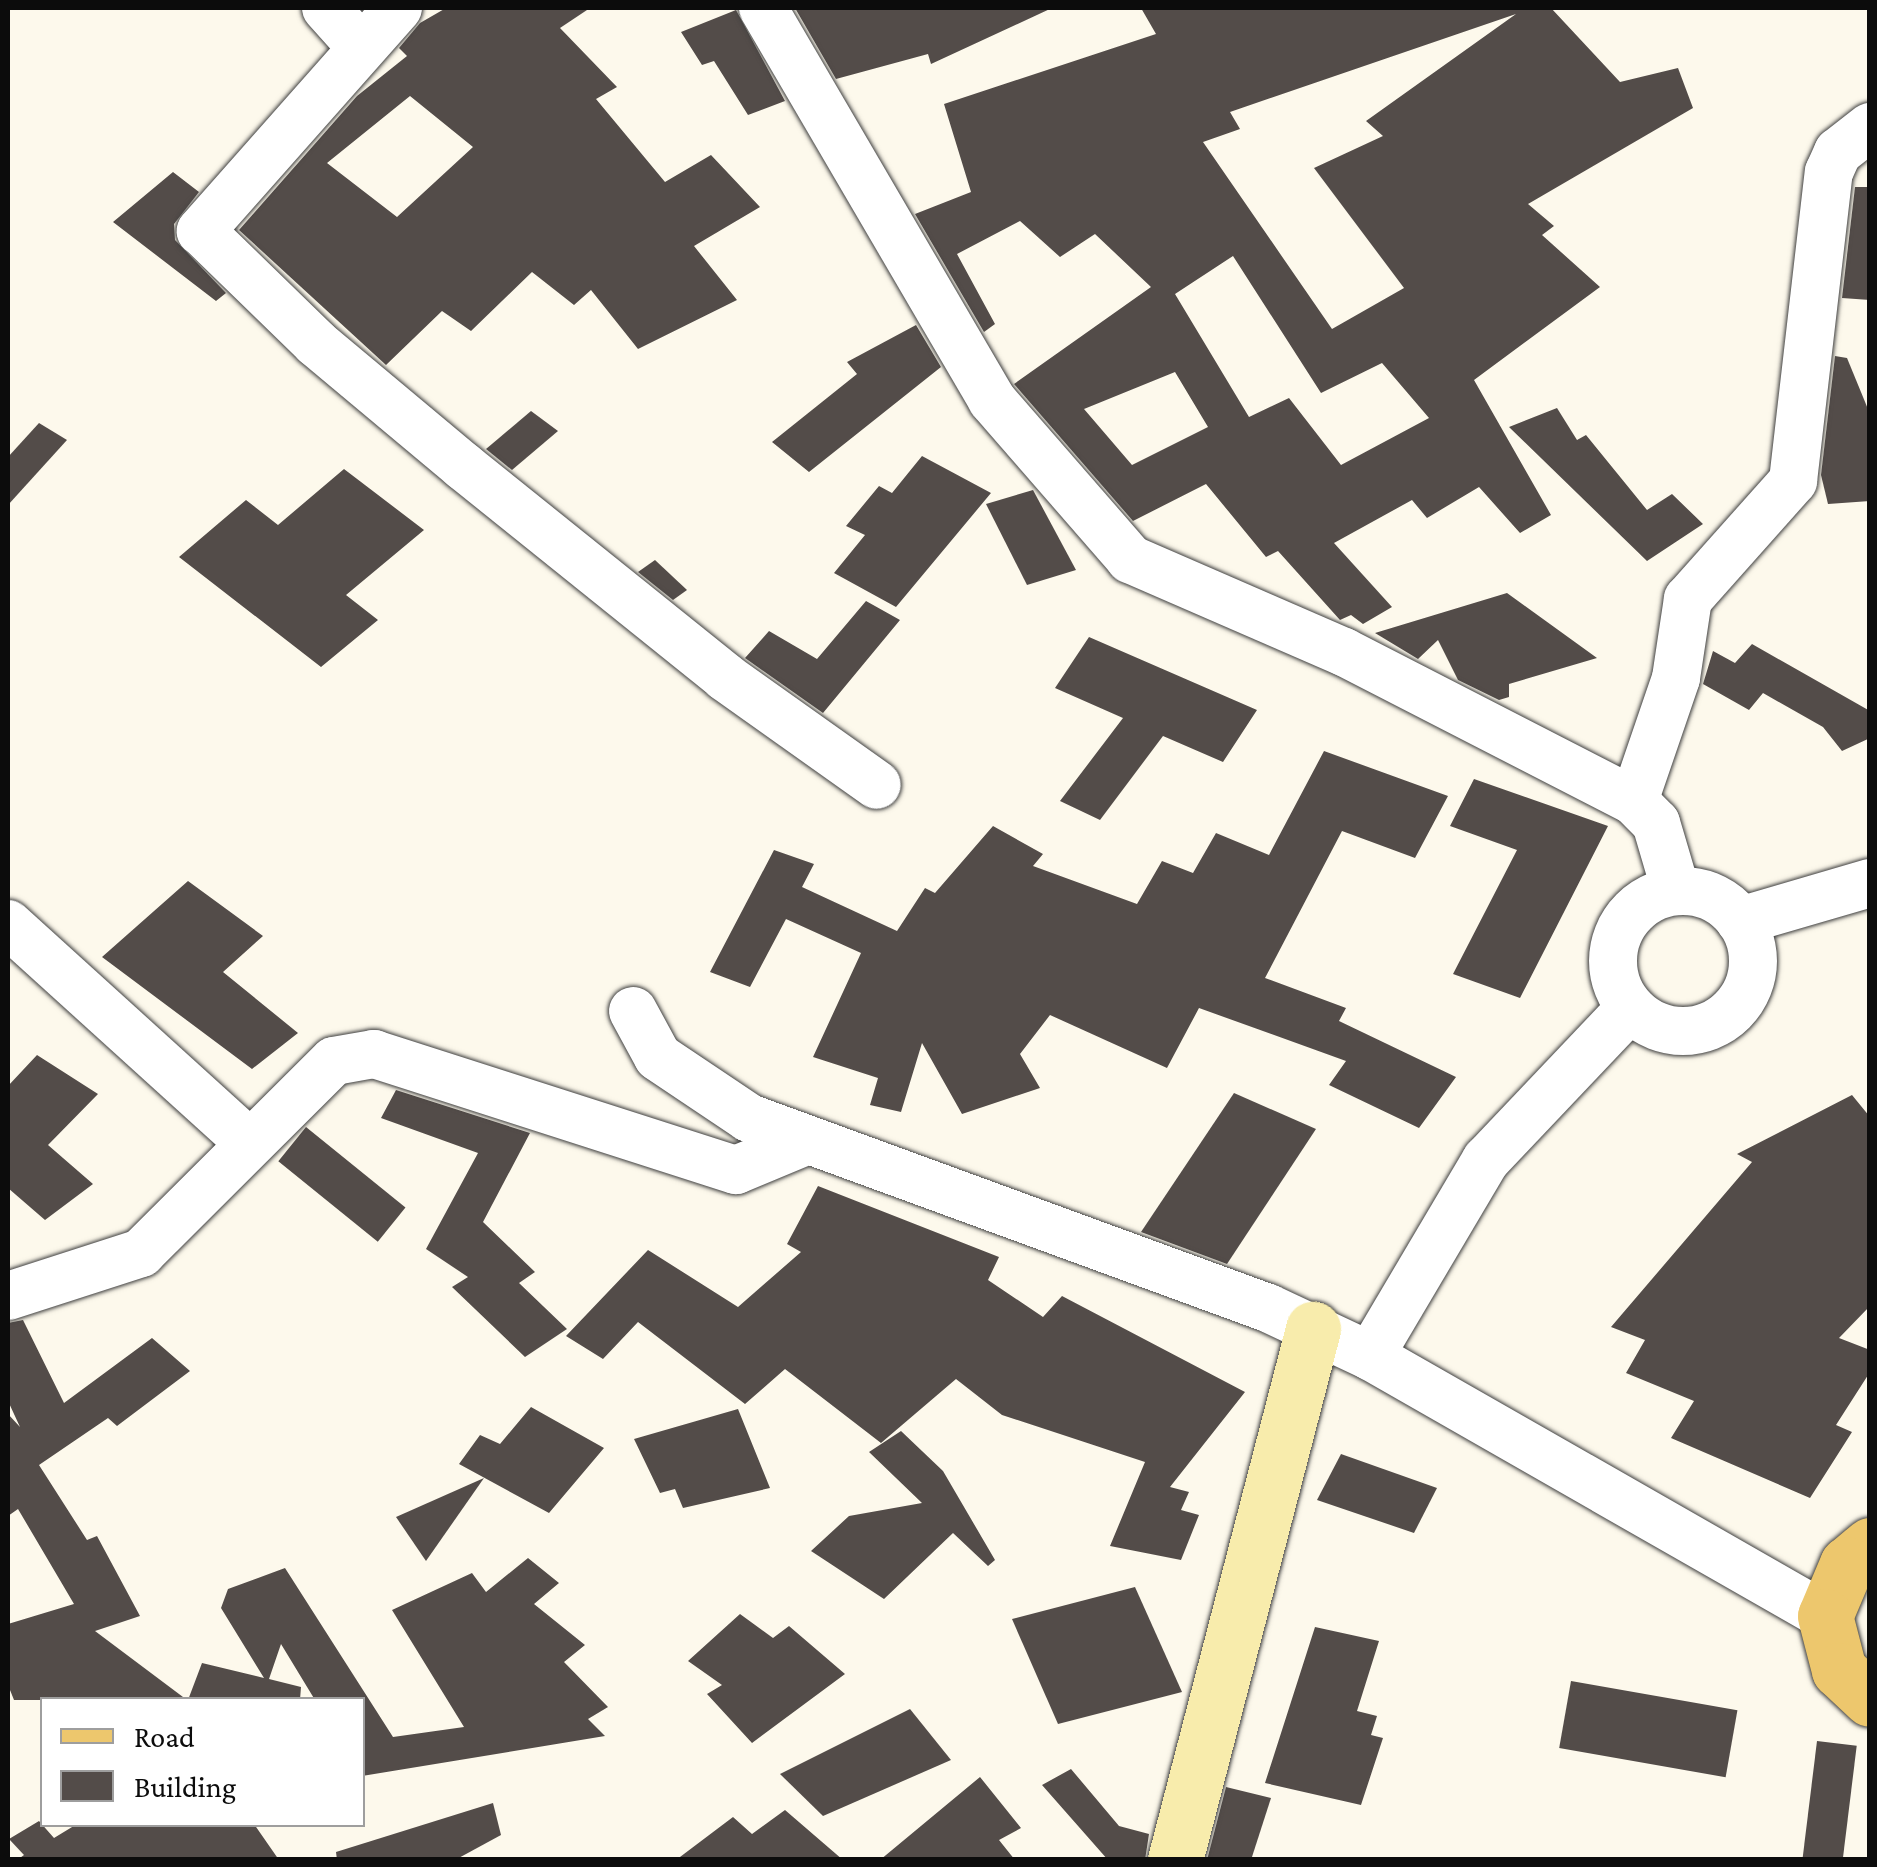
<!DOCTYPE html>
<html>
<head>
<meta charset="utf-8">
<style>
  body { margin:0 }
  #map { position:relative; width:1877px; height:1867px; overflow:hidden; background:#fdf9ec; font-family:"Crimson Pro",serif }
  div>[style] { position:absolute }
  [style*='--x'] { left:calc(var(--x)*1px); top:calc(var(--y)*1px); width:calc(var(--w)*1px); rotate:calc(var(--a)*1deg) }
  .building>* { inset:0; background:#534c49; transform-origin:0 0 }
  .roads { filter:drop-shadow(0 0 2px #3f3f3f) drop-shadow(0 0 2px #3f3f3f) }
  .street>* { height:48px; margin:-24px; padding:0 24px; transform-origin:24px; border-radius:24px; background:#fff }
  .street>.ring { margin:-24px; padding:0; box-sizing:content-box; background:none; border:48px solid #fff; border-radius:50% }
  .secondary>* { height:55px; margin:-27.5px; padding:0 27.5px; transform-origin:27.5px; border-radius:27.5px; background:#f8ecac }
  .primary>* { height:55px; margin:-27.5px; padding:0 27.5px; transform-origin:27.5px; border-radius:27.5px; background:#edc76d }
  span { translate:-50% -50%; white-space:nowrap; text-align:center; line-height:1.15; -webkit-text-stroke:10px #fff; paint-order:stroke }
  .frame { position:absolute; inset:0; border:10px solid #0c0c0c; pointer-events:none }
  .legend { position:absolute; left:40px; top:1697px; width:325px; height:130px; box-sizing:border-box; background:#fff; border:2px solid #9e9e9e; margin:0; padding:12px 18px; list-style:none; font-size:30px; color:#0c0c0c }
  .legend li { display:flex; align-items:center; gap:20px; height:50px }
  .legend b { width:50px; border:2px solid #9e9e9e }
</style>
</head>
<body>
<div id="map">
  <div class="building">
    <div style="clip-path:polygon(evenodd,446px 8px,590px 8px,560px 28px,617px 87px,596px 99px,665px 182px,711px 155px,760px 207px,694px 246px,737px 300px,638px 349px,591px 290px,574px 305px,532px 272px,471px 331px,442px 311px,386px 365px,239px 230px,357px 96px,407px 56px,399px 48px,420px 23px,446px 8px,410px 96px,473px 147px,397px 217px,327px 163px,410px 96px)"></div>
    <div style="clip-path:polygon(795px 8px,1052px 8px,931px 64px,928px 54px,836px 79px)"></div>
    <div style="clip-path:polygon(evenodd,1141px 8px,1551px 8px,1620px 82px,1678px 68px,1693px 108px,1528px 204px,1554px 226px,1542px 235px,1600px 287px,1474px 380px,1551px 515px,1520px 533px,1479px 487px,1427px 518px,1412px 500px,1334px 543px,1392px 607px,1363px 624px,1351px 615px,1340px 620px,1278px 551px,1266px 557px,1206px 484px,1133px 521px,1014px 384px,1151px 287px,1095px 234px,1060px 257px,1020px 221px,957px 254px,995px 324px,984px 332px,915px 214px,971px 192px,944px 104px,1156px 34px,1141px 8px,1516px 14px,1366px 121px,1383px 136px,1314px 168px,1404px 288px,1332px 329px,1203px 142px,1240px 129px,1230px 112px,1516px 14px,1141px 8px,1233px 256px,1321px 393px,1382px 363px,1429px 418px,1341px 465px,1289px 398px,1249px 417px,1175px 294px,1233px 256px,1141px 8px,1175px 372px,1208px 427px,1132px 465px,1084px 409px,1175px 372px)"></div>
    <div style="clip-path:polygon(736px 10px,785px 101px,748px 115px,714px 61px,702px 65px,681px 32px)"></div>
    <div style="clip-path:polygon(173px 172px,199px 192px,174px 224px,175px 240px,226px 293px,216px 301px,113px 222px)"></div>
    <div style="clip-path:polygon(1855px 187px,1870px 187px,1870px 300px,1842px 298px)"></div>
    <div style="clip-path:polygon(916px 325px,941px 367px,809px 472px,772px 442px,857px 374px,847px 362px)"></div>
    <div style="clip-path:polygon(1835px 356px,1847px 358px,1870px 414px,1870px 501px,1828px 504px,1821px 475px)"></div>
    <div style="clip-path:polygon(1557px 408px,1577px 440px,1586px 435px,1647px 510px,1672px 494px,1703px 524px,1647px 561px,1509px 427px)"></div>
    <div style="clip-path:polygon(531px 411px,558px 431px,512px 470px,486px 449px)"></div>
    <div style="clip-path:polygon(39px 423px,67px 440px,8px 505px,8px 457px)"></div>
    <div style="clip-path:polygon(922px 456px,991px 493px,896px 607px,834px 573px,865px 535px,846px 526px,879px 486px,892px 493px)"></div>
    <div style="clip-path:polygon(344px 469px,424px 530px,346px 595px,378px 620px,321px 667px,179px 557px,246px 500px,278px 525px)"></div>
    <div style="clip-path:polygon(1033px 490px,1076px 570px,1027px 585px,986px 504px)"></div>
    <div style="clip-path:polygon(655px 560px,687px 590px,673px 600px,638px 572px)"></div>
    <div style="clip-path:polygon(1507px 593px,1597px 658px,1509px 684px,1509px 697px,1499px 700px,1458px 680px,1438px 640px,1418px 659px,1375px 633px)"></div>
    <div style="clip-path:polygon(866px 601px,900px 620px,823px 713px,745px 658px,769px 631px,817px 659px)"></div>
    <div style="clip-path:polygon(1089px 637px,1257px 710px,1223px 762px,1163px 736px,1100px 820px,1060px 801px,1123px 718px,1055px 688px)"></div>
    <div style="clip-path:polygon(1752px 644px,1870px 711px,1870px 738px,1842px 751px,1823px 727px,1763px 693px,1749px 710px,1703px 684px,1713px 651px,1735px 663px)"></div>
    <div style="clip-path:polygon(1324px 751px,1448px 796px,1415px 858px,1342px 831px,1265px 978px,1346px 1008px,1339px 1021px,1456px 1077px,1419px 1128px,1329px 1085px,1346px 1061px,1199px 1008px,1167px 1068px,1050px 1015px,1020px 1054px,1040px 1088px,962px 1114px,922px 1043px,901px 1112px,870px 1105px,878px 1078px,813px 1057px,861px 953px,786px 919px,750px 987px,710px 972px,774px 850px,814px 864px,802px 887px,897px 931px,925px 888px,935px 893px,993px 826px,1043px 854px,1033px 866px,1137px 904px,1162px 861px,1193px 873px,1216px 833px,1269px 855px)"></div>
    <div style="clip-path:polygon(1474px 779px,1608px 826px,1520px 998px,1453px 974px,1517px 850px,1450px 826px)"></div>
    <div style="clip-path:polygon(188px 881px,263px 936px,223px 972px,298px 1033px,252px 1069px,102px 957px)"></div>
    <div style="clip-path:polygon(37px 1055px,98px 1094px,48px 1145px,93px 1184px,45px 1220px,8px 1188px,8px 1086px)"></div>
    <div style="clip-path:polygon(396px 1090px,530px 1133px,483px 1222px,535px 1272px,519px 1283px,567px 1329px,525px 1357px,452px 1287px,468px 1277px,426px 1249px,478px 1153px,381px 1118px)"></div>
    <div style="clip-path:polygon(1234px 1093px,1316px 1129px,1227px 1264px,1141px 1232px)"></div>
    <div style="clip-path:polygon(1852px 1095px,1870px 1117px,1870px 1306px,1839px 1338px,1870px 1350px,1870px 1372px,1836px 1425px,1852px 1432px,1810px 1498px,1671px 1438px,1694px 1401px,1626px 1373px,1645px 1340px,1611px 1327px,1752px 1162px,1737px 1154px)"></div>
    <div style="left:306px;top:1127px;width:128px;height:44px;rotate:39deg"></div>
    <div style="clip-path:polygon(818px 1186px,999px 1257px,988px 1280px,1043px 1317px,1062px 1296px,1245px 1392px,1170px 1487px,1189px 1492px,1181px 1510px,1199px 1515px,1181px 1560px,1110px 1546px,1145px 1462px,1002px 1415px,956px 1379px,881px 1443px,785px 1369px,745px 1404px,638px 1322px,603px 1359px,566px 1336px,648px 1250px,738px 1307px,801px 1252px,787px 1244px)"></div>
    <div style="clip-path:polygon(23px 1320px,64px 1403px,152px 1338px,190px 1371px,117px 1426px,108px 1418px,39px 1465px,87px 1540px,97px 1536px,140px 1616px,95px 1631px,187px 1700px,14px 1700px,8px 1685px,8px 1624px,74px 1604px,18px 1509px,8px 1516px,8px 1414px,20px 1427px,8px 1401px,8px 1323px)"></div>
    <div style="clip-path:polygon(531px 1407px,604px 1448px,549px 1513px,459px 1464px,480px 1435px,500px 1444px)"></div>
    <div style="clip-path:polygon(738px 1409px,770px 1488px,683px 1508px,675px 1489px,660px 1493px,634px 1439px)"></div>
    <div style="clip-path:polygon(901px 1431px,943px 1471px,995px 1560px,988px 1566px,953px 1533px,884px 1599px,811px 1551px,849px 1516px,922px 1503px,869px 1452px)"></div>
    <div style="clip-path:polygon(1341px 1454px,1437px 1488px,1414px 1533px,1317px 1500px)"></div>
    <div style="clip-path:polygon(484px 1478px,426px 1561px,396px 1517px)"></div>
    <div style="clip-path:polygon(528px 1558px,559px 1583px,534px 1604px,585px 1645px,564px 1662px,608px 1707px,588px 1719px,605px 1736px,362px 1776px,362px 1700px,315px 1700px,281px 1644px,269px 1679px,301px 1687px,300px 1700px,188px 1700px,202px 1663px,264px 1678px,221px 1608px,228px 1589px,285px 1568px,393px 1737px,464px 1727px,392px 1610px,472px 1573px,486px 1592px)"></div>
    <div style="clip-path:polygon(1135px 1587px,1182px 1692px,1058px 1724px,1012px 1619px)"></div>
    <div style="clip-path:polygon(740px 1614px,773px 1638px,789px 1626px,845px 1674px,752px 1743px,707px 1694px,722px 1685px,688px 1661px)"></div>
    <div style="clip-path:polygon(1315px 1627px,1379px 1641px,1357px 1711px,1377px 1716px,1371px 1735px,1383px 1738px,1361px 1805px,1265px 1783px)"></div>
    <div style="left:1571px;top:1681px;width:169px;height:68px;rotate:10deg"></div>
    <div style="clip-path:polygon(910px 1709px,951px 1760px,823px 1816px,780px 1774px)"></div>
    <div style="left:1817px;top:1741px;width:40px;height:120px;rotate:7deg"></div>
    <div style="clip-path:polygon(1071px 1769px,1119px 1826px,1149px 1834px,1145px 1860px,1108px 1860px,1042px 1785px)"></div>
    <div style="clip-path:polygon(980px 1777px,1021px 1828px,999px 1840px,1015px 1860px,880px 1860px)"></div>
    <div style="clip-path:polygon(1226px 1787px,1271px 1798px,1251px 1860px,1207px 1860px)"></div>
    <div style="clip-path:polygon(493px 1803px,501px 1835px,455px 1860px,337px 1860px,336px 1852px)"></div>
    <div style="clip-path:polygon(785px 1810px,843px 1860px,676px 1860px,733px 1817px,752px 1834px)"></div>
    <div style="clip-path:polygon(39px 1821px,54px 1838px,77px 1824px,254px 1824px,279px 1860px,17px 1860px,24px 1855px,9px 1839px)"></div>
  </div>
  <div class="roads">
    <div class="street">
      <div style="--x:326;--y:8;--w:52;--a:48.1"></div>
      <div style="--x:398;--y:8;--w:298;--a:131.5"></div>
      <div style="--x:201;--y:231;--w:161;--a:44.2"></div>
      <div style="--x:316;--y:343;--w:192;--a:39.9"></div>
      <div style="--x:463;--y:466;--w:336;--a:38.8"></div>
      <div style="--x:725;--y:677;--w:186;--a:35.4"></div>
      <div style="--x:763;--y:8;--w:454;--a:59.7"></div>
      <div style="--x:992;--y:400;--w:211;--a:49"></div>
      <div style="--x:1130;--y:559;--w:233;--a:23.5"></div>
      <div style="--x:1344;--y:652;--w:326;--a:27.2"></div>
      <div style="--x:1634;--y:801;--w:31;--a:45"></div>
      <div style="--x:1656;--y:823;--w:71;--a:73.6"></div>
      <div style="--x:1634;--y:801;--w:130;--a:-71.1"></div>
      <div style="--x:1676;--y:678;--w:80;--a:-81.4"></div>
      <div style="--x:1688;--y:599;--w:158;--a:-48.3"></div>
      <div style="--x:1793;--y:481;--w:311;--a:-83.4"></div>
      <div style="--x:1829;--y:172;--w:22;--a:-66"></div>
      <div style="--x:1838;--y:152;--w:41;--a:-38"></div>
      <div class="ring" style="left:1613px;top:891px;width:92px;height:92px"></div>
      <div style="--x:1740;--y:921;--w:135;--a:-16.3"></div>
      <div style="--x:8;--y:924;--w:324;--a:42.2"></div>
      <div style="--x:633;--y:1011;--w:52;--a:61.5"></div>
      <div style="--x:658;--y:1057;--w:110;--a:33.8"></div>
      <div style="--x:749;--y:1118;--w:553;--a:20.11"></div>
      <div style="--x:1268;--y:1308;--w:113;--a:25.2"></div>
      <div style="--x:1370;--y:1356;--w:524;--a:29.74"></div>
      <div style="--x:8;--y:1296;--w:140;--a:-17.9"></div>
      <div style="--x:141;--y:1253;--w:272;--a:-44.9"></div>
      <div style="--x:334;--y:1061;--w:41;--a:-9.9"></div>
      <div style="--x:374;--y:1054;--w:380;--a:17.8"></div>
      <div style="--x:736;--y:1170;--w:78;--a:-22.6"></div>
      <div style="--x:1370;--y:1356;--w:228;--a:-59.4"></div>
      <div style="--x:1486;--y:1160;--w:209;--a:-46.5"></div>
    </div>
    <div class="secondary">
      <div style="--x:1175;--y:1860;--w:549;--a:-75.43"></div>
    </div>
    <div class="primary">
      <div style="--x:1870;--y:1545;--w:30;--a:140"></div>
      <div style="--x:1847;--y:1564;--w:56;--a:112.9"></div>
      <div style="--x:1825;--y:1616;--w:56;--a:75.5"></div>
      <div style="--x:1839;--y:1670;--w:42;--a:43.1"></div>
    </div>
  </div>
  <div class="frame"></div>
  <ul class="legend">
  <li><b style="height:12px;background:#edc76d"></b>Road</li>
  <li><b style="height:28px;background:#534c49"></b>Building</li>
  </ul>
</div>
</body>
</html>
